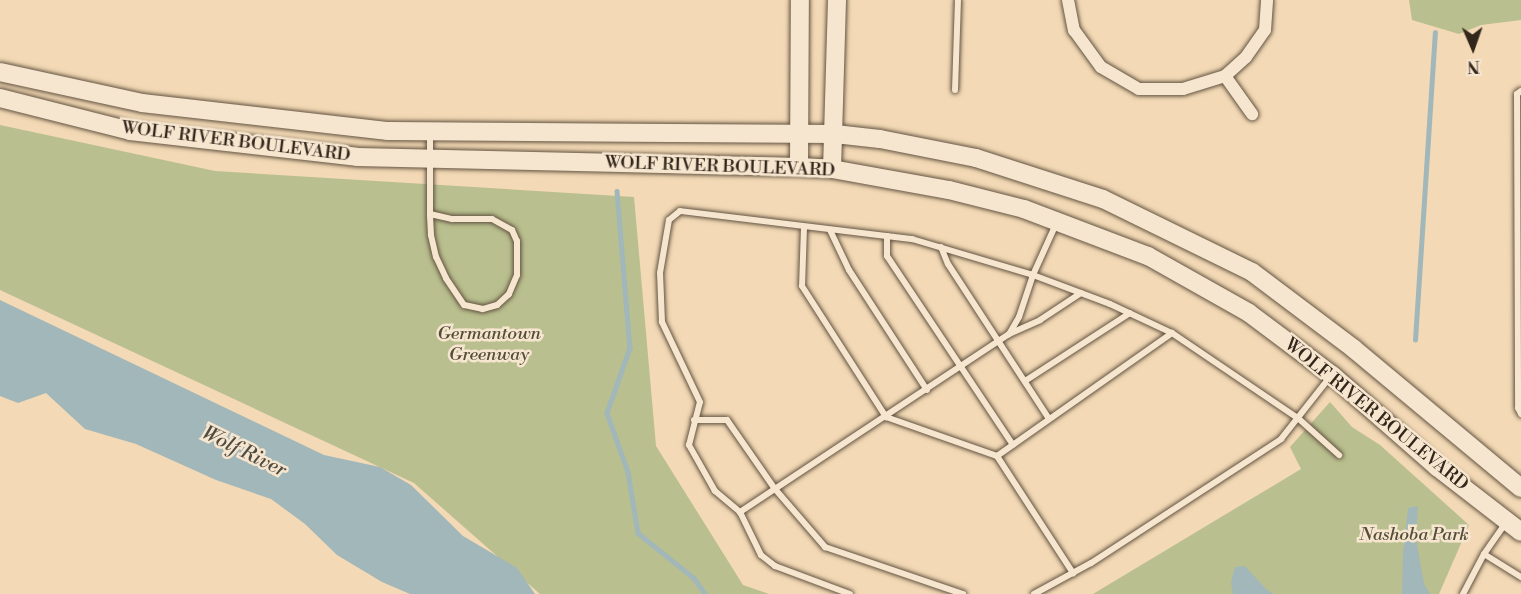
<!DOCTYPE html>
<html>
<head>
<meta charset="utf-8">
<style>
  body { margin:0 }
  #map { position:relative; width:1521px; height:594px; overflow:hidden; background:#f3d9b5; font-family:"Libre Bodoni",serif }
  div>[style] { position:absolute }
  [style*='--x'] { left:calc(var(--x)*1px); top:calc(var(--y)*1px); width:calc(var(--w)*1px); rotate:calc(var(--a)*1deg) }
  .green>* { inset:0; background:#b9bf8e }
  .water>* { inset:0; background:#a1b7b9 }
  .stream>* { height:4.5px; margin:-2.25px; padding:0 2.25px; transform-origin:2.25px; border-radius:2.25px; background:#a1b7b9 }
  .roads { filter:drop-shadow(0 0 2px #635442) drop-shadow(0 0 2px #635442) }
  .lane>* { height:6px; margin:-3px; padding:0 3px; transform-origin:3px; border-radius:3px; background:#f7e6cf }
  .street>* { height:12px; margin:-6px; padding:0 6px; transform-origin:6px; border-radius:6px; background:#f7e6cf }
  .secondary>* { height:18px; margin:-9px; padding:0 9px; transform-origin:9px; border-radius:9px; background:#f7e6cf }
  span { translate:-50% -50%; white-space:nowrap; text-align:center; line-height:1.15; -webkit-text-stroke:5px #f7e6cf; paint-order:stroke }
  .street-label { font-size:18px; color:#33271c }
  .park-label { font-size:18px; color:#544d38; font-style:italic }
  .water-label { font-size:20px; color:#4e4b43; font-style:italic }
  .north { position:absolute; left:1443px; top:18px; width:60px; height:60px; -webkit-text-stroke:4px #f7e6cf; paint-order:stroke; rotate:178deg; font-size:16px; font-weight:700; line-height:24px; text-align:center; color:#33271c }
  .north::after { content:''; display:block; margin:auto; width:21px; height:27px; background:#33271c; clip-path:polygon(50% 0,100% 100%,50% 72%,0 100%) }
</style>
</head>
<body>
<div id="map">
  <div class="green">
    <div style="clip-path:polygon(1409px 0,1521px 0,1521px 20px,1481px 25px,1459px 34px,1412px 20px)"></div>
    <div style="clip-path:polygon(0 125px,215px 171px,634px 197px,656px 446px,743px 585px,769px 594px,540px 594px,414px 483px,0 290px)"></div>
    <div style="clip-path:polygon(1330px 402px,1352px 427px,1380px 445px,1469px 525px,1439px 594px,1093px 594px,1301px 469px,1290px 447px)"></div>
  </div>
  <div class="water">
    <div style="clip-path:polygon(0 300px,324px 455px,380px 467px,411px 485px,463px 536px,517px 568px,535px 594px,410px 594px,382px 582px,337px 555px,305px 524px,271px 499px,216px 480px,136px 444px,85px 429px,46px 393px,18px 403px,0 396px)"></div>
    <div style="clip-path:polygon(1418px 506px,1416px 539px,1424px 584px,1430px 594px,1402px 594px,1403px 553px,1408px 508px)"></div>
    <div style="clip-path:polygon(1245px 566px,1266px 589px,1273px 594px,1233px 594px,1231px 582px,1235px 567px)"></div>
  </div>
  <div class="stream">
    <div style="--x:617;--y:191;--w:158;--a:85.3"></div>
    <div style="--x:630;--y:348;--w:69;--a:109.5"></div>
    <div style="--x:607;--y:413;--w:63;--a:70.4"></div>
    <div style="--x:628;--y:472;--w:62;--a:80.7"></div>
    <div style="--x:638;--y:533;--w:72;--a:38.8"></div>
    <div style="--x:694;--y:578;--w:19;--a:55"></div>
    <div style="--x:1415;--y:340;--w:308;--a:-86.3"></div>
  </div>
  <div class="roads">
    <div class="lane">
      <div style="--x:955;--y:90;--w:90;--a:-88.1"></div>
      <div style="--x:1521;--y:91;--w:5;--a:143"></div>
      <div style="--x:1517;--y:94;--w:314;--a:89.8"></div>
      <div style="--x:1518;--y:408;--w:7;--a:63"></div>
      <div style="--x:430;--y:214;--w:23;--a:13"></div>
      <div style="--x:452;--y:219;--w:40;--a:0"></div>
      <div style="--x:492;--y:219;--w:23;--a:29"></div>
      <div style="--x:512;--y:230;--w:12;--a:66"></div>
      <div style="--x:517;--y:241;--w:34;--a:90"></div>
      <div style="--x:517;--y:275;--w:21;--a:113"></div>
      <div style="--x:509;--y:294;--w:16;--a:137"></div>
      <div style="--x:497;--y:305;--w:15;--a:164"></div>
      <div style="--x:483;--y:309;--w:19;--a:-168"></div>
      <div style="--x:464;--y:305;--w:32;--a:-124"></div>
      <div style="--x:446;--y:278;--w:23;--a:-115"></div>
      <div style="--x:436;--y:257;--w:23;--a:-103"></div>
      <div style="--x:431;--y:235;--w:21;--a:-93"></div>
      <div style="--x:430;--y:214;--w:79;--a:-90"></div>
      <div style="--x:1056;--y:224;--w:56;--a:114.3"></div>
      <div style="--x:1033;--y:275;--w:44;--a:108.4"></div>
      <div style="--x:1019;--y:317;--w:20;--a:120"></div>
      <div style="--x:1009;--y:334;--w:323;--a:146.5"></div>
      <div style="--x:740;--y:512;--w:33;--a:-140"></div>
      <div style="--x:715;--y:491;--w:53;--a:-119.5"></div>
      <div style="--x:689;--y:445;--w:44;--a:-75.7"></div>
      <div style="--x:700;--y:402;--w:89;--a:-115.4"></div>
      <div style="--x:662;--y:322;--w:49;--a:-92.3"></div>
      <div style="--x:660;--y:273;--w:54;--a:-80.4"></div>
      <div style="--x:669;--y:220;--w:14;--a:-39"></div>
      <div style="--x:680;--y:211;--w:234;--a:6.9"></div>
      <div style="--x:912;--y:239;--w:126;--a:16.6"></div>
      <div style="--x:1033;--y:275;--w:82;--a:20.6"></div>
      <div style="--x:1110;--y:304;--w:68;--a:25.1"></div>
      <div style="--x:1172;--y:333;--w:153;--a:34.1"></div>
      <div style="--x:1299;--y:419;--w:54;--a:42"></div>
      <div style="--x:804;--y:227;--w:59;--a:91.9"></div>
      <div style="--x:802;--y:286;--w:156;--a:57.3"></div>
      <div style="--x:886;--y:417;--w:118;--a:19.4"></div>
      <div style="--x:997;--y:456;--w:140;--a:57"></div>
      <div style="--x:830;--y:230;--w:44;--a:64.6"></div>
      <div style="--x:849;--y:270;--w:143;--a:57"></div>
      <div style="--x:887;--y:236;--w:20;--a:90"></div>
      <div style="--x:887;--y:256;--w:227;--a:56.3"></div>
      <div style="--x:941;--y:247;--w:18;--a:68"></div>
      <div style="--x:948;--y:264;--w:185;--a:56.9"></div>
      <div style="--x:1009;--y:334;--w:34;--a:-24"></div>
      <div style="--x:1040;--y:320;--w:49;--a:-33.4"></div>
      <div style="--x:1025;--y:381;--w:125;--a:-32.9"></div>
      <div style="--x:694;--y:420;--w:33;--a:0"></div>
      <div style="--x:727;--y:420;--w:84;--a:55.2"></div>
      <div style="--x:775;--y:489;--w:77;--a:49.2"></div>
      <div style="--x:825;--y:547;--w:146;--a:18.8"></div>
      <div style="--x:997;--y:456;--w:214;--a:-35.1"></div>
      <div style="--x:740;--y:512;--w:48;--a:64"></div>
      <div style="--x:761;--y:555;--w:18;--a:38"></div>
      <div style="--x:775;--y:566;--w:80;--a:20.5"></div>
      <div style="--x:1484;--y:554;--w:44;--a:31.9"></div>
      <div style="--x:1034;--y:594;--w:65;--a:-28.5"></div>
      <div style="--x:1091;--y:563;--w:227;--a:-33.1"></div>
      <div style="--x:1281;--y:439;--w:79;--a:-51.7"></div>
      <div style="--x:1463;--y:594;--w:45;--a:-62.3"></div>
      <div style="--x:1484;--y:554;--w:39;--a:-55"></div>
    </div>
    <div class="street">
      <div style="--x:1068;--y:0;--w:31;--a:79"></div>
      <div style="--x:1074;--y:30;--w:46;--a:53.9"></div>
      <div style="--x:1101;--y:67;--w:44;--a:30.1"></div>
      <div style="--x:1139;--y:89;--w:44;--a:0"></div>
      <div style="--x:1183;--y:89;--w:44;--a:-17.2"></div>
      <div style="--x:1225;--y:76;--w:47;--a:54.6"></div>
      <div style="--x:1225;--y:76;--w:28;--a:-42"></div>
      <div style="--x:1246;--y:57;--w:33;--a:-55"></div>
      <div style="--x:1265;--y:30;--w:30;--a:-86"></div>
    </div>
    <div class="secondary">
      <div style="--x:0;--y:72;--w:145;--a:12.3"></div>
      <div style="--x:142;--y:103;--w:248;--a:6.5"></div>
      <div style="--x:388;--y:131;--w:447;--a:0.4"></div>
      <div style="--x:835;--y:134;--w:45;--a:6.3"></div>
      <div style="--x:880;--y:139;--w:98;--a:11.2"></div>
      <div style="--x:976;--y:158;--w:133;--a:17.9"></div>
      <div style="--x:1103;--y:199;--w:166;--a:26.1"></div>
      <div style="--x:1252;--y:272;--w:128;--a:37"></div>
      <div style="--x:1354;--y:349;--w:217;--a:39.8"></div>
      <div style="--x:0;--y:98;--w:134;--a:14.2"></div>
      <div style="--x:130;--y:131;--w:228;--a:6.5"></div>
      <div style="--x:357;--y:157;--w:442;--a:1.3"></div>
      <div style="--x:799;--y:167;--w:33;--a:3"></div>
      <div style="--x:832;--y:169;--w:119;--a:10.2"></div>
      <div style="--x:949;--y:190;--w:77;--a:14.2"></div>
      <div style="--x:1024;--y:209;--w:133;--a:20.8"></div>
      <div style="--x:1148;--y:256;--w:116;--a:29.4"></div>
      <div style="--x:1249;--y:313;--w:104;--a:36.8"></div>
      <div style="--x:1332;--y:375;--w:140;--a:41.2"></div>
      <div style="--x:1437;--y:467;--w:106;--a:37.7"></div>
      <div style="--x:799;--y:167;--w:167;--a:-89.7"></div>
      <div style="--x:832;--y:169;--w:169;--a:-88.3"></div>
    </div>
  </div>
  <div class="street-label">
    <span style="left:236px;top:142px;rotate:7deg">WOLF RIVER BOULEVARD</span>
    <span style="left:720px;top:167px;rotate:2deg">WOLF RIVER BOULEVARD</span>
    <span style="left:1376px;top:415px;rotate:39deg">WOLF RIVER BOULEVARD</span>
  </div>
  <div class="park-label">
    <span style="left:489px;top:345px">Germantown<br>Greenway</span>
    <span style="left:1414px;top:535px">Nashoba Park</span>
  </div>
  <div class="water-label">
    <span style="left:244px;top:452px;rotate:26deg">Wolf River</span>
  </div>
  <div class="north">N</div>
</div>
</body>
</html>
